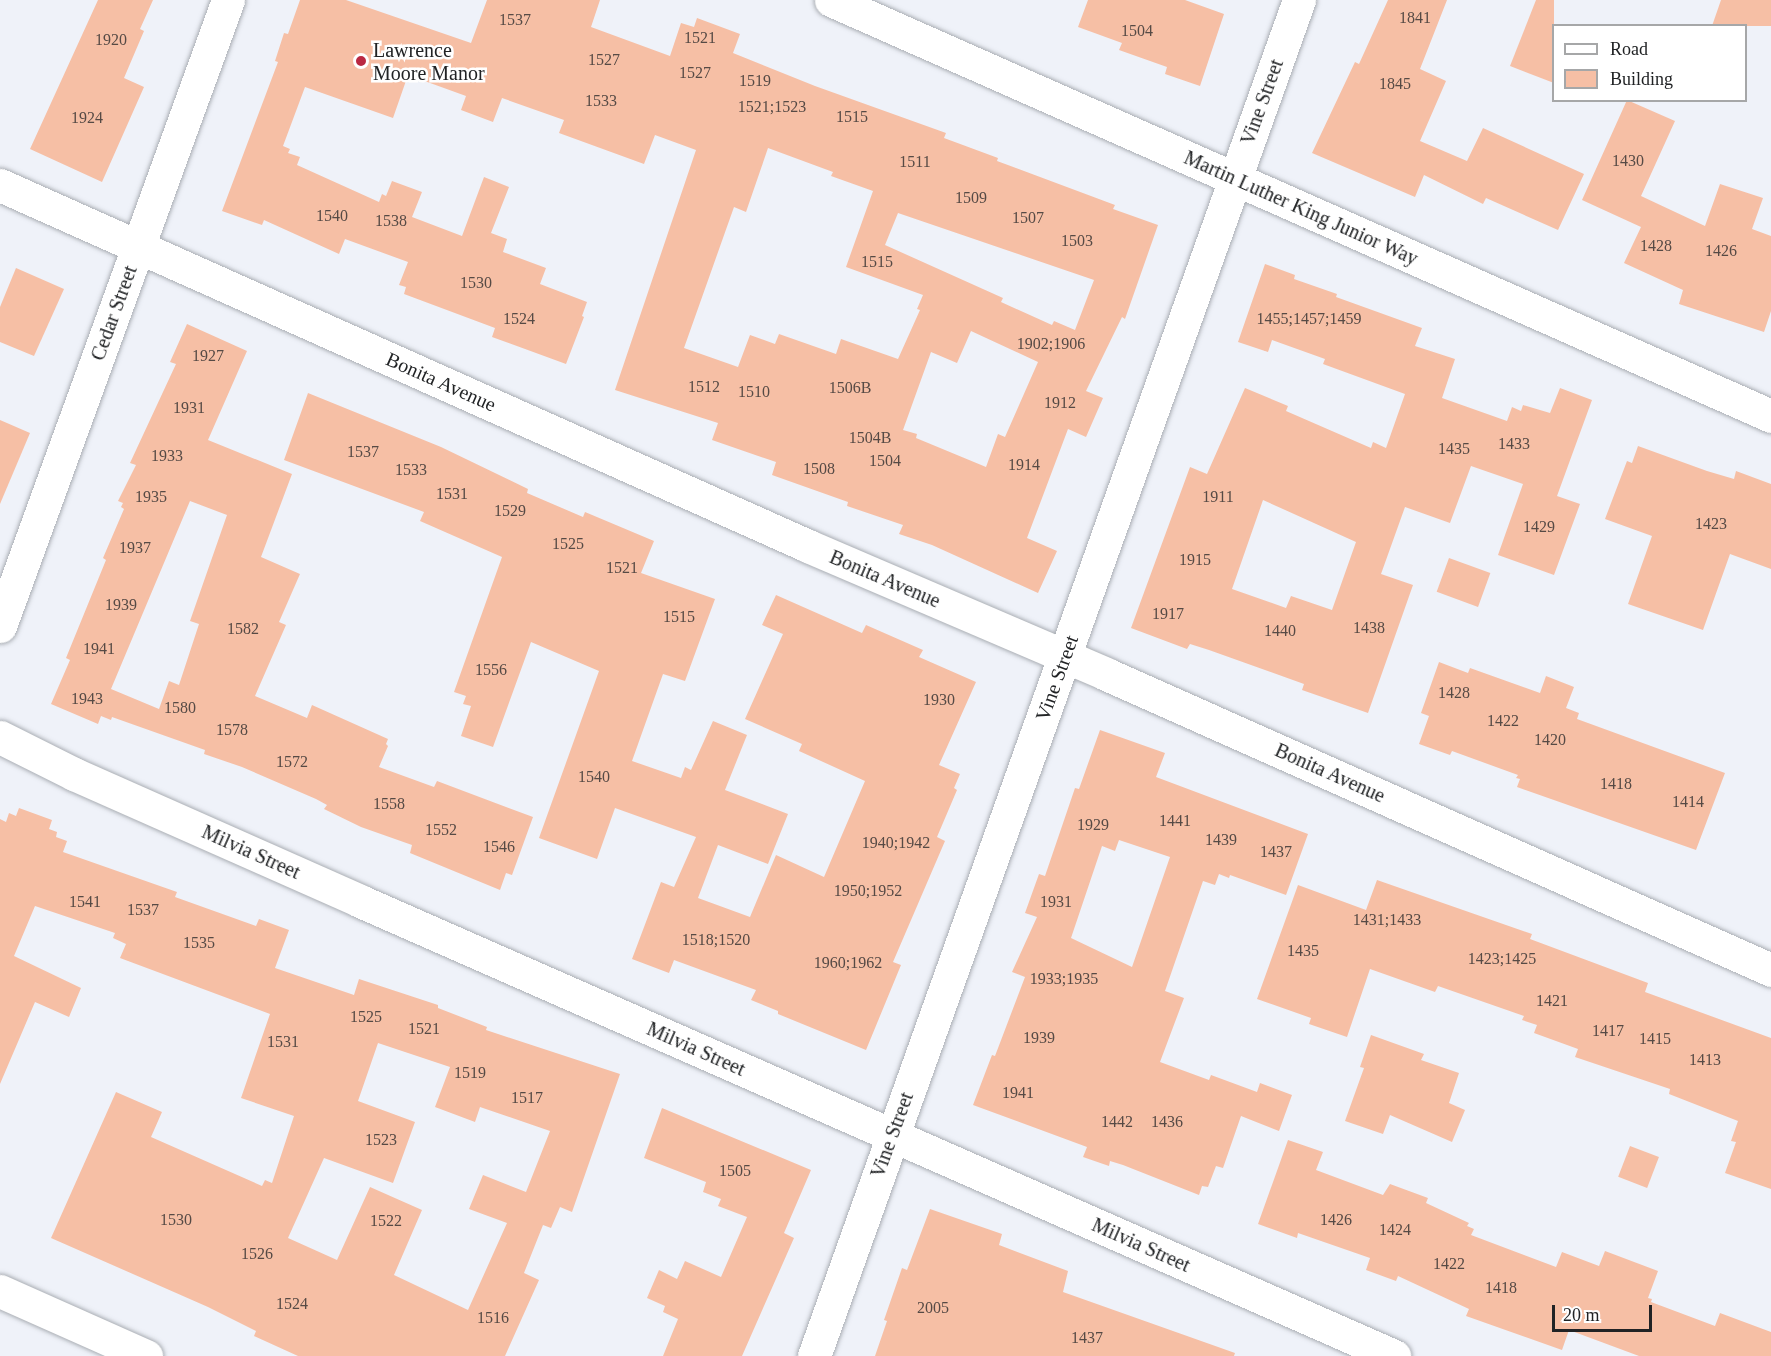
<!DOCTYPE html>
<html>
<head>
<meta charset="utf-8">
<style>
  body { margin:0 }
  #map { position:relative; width:1771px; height:1356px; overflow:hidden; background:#eff2f9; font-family:Georgia,serif }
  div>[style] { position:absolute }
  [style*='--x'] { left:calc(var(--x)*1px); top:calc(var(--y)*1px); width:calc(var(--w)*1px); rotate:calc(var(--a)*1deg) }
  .building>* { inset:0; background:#f6bfa5; transform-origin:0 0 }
  .roads { filter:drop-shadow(0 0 2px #aaaeb4) drop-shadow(0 0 2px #aaaeb4) }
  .street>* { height:33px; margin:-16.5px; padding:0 16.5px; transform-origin:16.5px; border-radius:16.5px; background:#fff }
  .secondary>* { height:33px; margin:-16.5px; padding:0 16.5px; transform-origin:16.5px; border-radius:16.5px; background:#fff }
  .dots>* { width:16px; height:16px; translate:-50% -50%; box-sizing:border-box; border:3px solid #fff; border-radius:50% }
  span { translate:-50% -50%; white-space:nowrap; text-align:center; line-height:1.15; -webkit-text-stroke:5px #fff; paint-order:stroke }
  .number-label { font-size:16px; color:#564a45 }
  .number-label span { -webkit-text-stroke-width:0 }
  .poi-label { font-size:20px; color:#212325 }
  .left { translate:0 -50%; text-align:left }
  .street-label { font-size:20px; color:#212325 }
  .legend { position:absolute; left:1552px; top:24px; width:195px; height:78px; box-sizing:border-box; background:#fff; border:2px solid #a6a7a8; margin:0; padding:8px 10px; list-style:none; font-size:18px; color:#212325 }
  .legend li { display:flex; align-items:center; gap:12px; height:30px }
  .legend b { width:30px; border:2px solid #a6a7a8 }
  .scale { position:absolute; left:1552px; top:1305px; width:100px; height:27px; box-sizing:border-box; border:3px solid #212325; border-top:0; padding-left:8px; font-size:18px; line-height:21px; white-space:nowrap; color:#212325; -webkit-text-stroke:4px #fff; paint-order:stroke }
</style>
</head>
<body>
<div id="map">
  <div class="building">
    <div style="clip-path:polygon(98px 0,153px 0,140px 29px,144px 31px,124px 78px,144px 87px,102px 182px,30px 149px)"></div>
    <div style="clip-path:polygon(evenodd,300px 0,346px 0,471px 43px,487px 0,600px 0,591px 27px,670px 56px,681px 23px,694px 27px,697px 18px,740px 34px,733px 53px,815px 86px,946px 133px,944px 138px,998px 158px,997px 161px,1115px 205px,1113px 209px,1158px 225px,1125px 319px,1122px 317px,1086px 391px,1103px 398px,1086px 437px,1068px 429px,1027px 538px,1057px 551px,1038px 593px,932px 545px,899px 534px,903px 525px,847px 506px,848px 502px,772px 475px,776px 462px,712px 440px,718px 423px,615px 390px,696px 150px,655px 135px,644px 164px,559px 133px,564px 120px,502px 98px,493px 122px,461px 110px,466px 96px,408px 75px,393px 118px,305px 87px,283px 146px,290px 149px,288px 153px,300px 157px,297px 165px,379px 202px,382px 194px,386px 196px,392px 181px,422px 192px,412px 217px,462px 236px,484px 177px,509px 187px,491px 233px,507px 239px,503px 252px,546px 268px,540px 284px,587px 302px,582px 316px,584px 317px,566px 364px,492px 337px,495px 328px,404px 294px,406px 287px,399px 285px,408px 262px,345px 239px,339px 254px,264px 220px,262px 225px,222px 211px,278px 62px,275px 61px,284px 33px,288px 34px,300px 0,768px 148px,833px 172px,831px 176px,873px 191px,846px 267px,923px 295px,917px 309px,920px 310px,898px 359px,841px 339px,836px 354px,779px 334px,775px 344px,750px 335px,738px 367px,684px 348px,734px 207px,746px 212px,768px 148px,300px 0,898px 213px,1094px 280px,1075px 330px,1054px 321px,1052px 325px,1001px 302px,1003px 298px,885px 245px,898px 213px,300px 0,971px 331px,1038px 362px,1005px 437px,998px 434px,986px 467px,916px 438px,917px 434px,903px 430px,931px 352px,957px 363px,971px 331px)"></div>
    <div style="clip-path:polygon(1088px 0,1185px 0,1224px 14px,1200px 86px,1165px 74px,1167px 67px,1119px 50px,1122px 43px,1078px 27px)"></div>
    <div style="clip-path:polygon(1388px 0,1447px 0,1420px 69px,1446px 81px,1420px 141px,1467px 161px,1483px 128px,1584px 174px,1558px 230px,1486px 198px,1483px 204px,1424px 175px,1415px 197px,1312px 153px,1355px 62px,1359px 64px)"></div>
    <div style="clip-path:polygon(1536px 0,1554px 0,1554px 83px,1510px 66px)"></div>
    <div style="clip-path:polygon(1721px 0,1771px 0,1771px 26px,1712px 26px)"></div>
    <div style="clip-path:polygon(1627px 100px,1675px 121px,1641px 196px,1705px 226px,1720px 184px,1763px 198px,1752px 229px,1771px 236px,1771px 311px,1764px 332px,1679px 304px,1683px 290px,1624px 263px,1641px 227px,1582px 200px)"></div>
    <div style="clip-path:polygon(evenodd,1265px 264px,1295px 275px,1294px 279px,1337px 294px,1336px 297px,1422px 328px,1415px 346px,1455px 359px,1442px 398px,1507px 421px,1512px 407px,1521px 411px,1523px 405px,1550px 413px,1560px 388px,1592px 400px,1557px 496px,1580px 504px,1554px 575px,1498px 555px,1523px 484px,1471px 466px,1450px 523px,1405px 507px,1381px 574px,1413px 585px,1368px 713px,1302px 690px,1304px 684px,1209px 650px,1190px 644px,1187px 649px,1131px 628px,1190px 467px,1207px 474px,1245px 388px,1288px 406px,1286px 411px,1371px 448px,1373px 442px,1386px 448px,1405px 394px,1323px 364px,1325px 359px,1272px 340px,1268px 352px,1238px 342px,1265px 264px,1263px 500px,1356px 542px,1332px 610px,1291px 596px,1286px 608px,1232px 589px,1263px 500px)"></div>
    <div style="clip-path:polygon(16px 268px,64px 289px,34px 356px,0 342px,0 307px)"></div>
    <div style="clip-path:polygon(evenodd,187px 324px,247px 351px,208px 440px,292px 474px,261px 557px,300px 574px,279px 622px,286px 625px,255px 696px,307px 718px,312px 705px,388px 739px,386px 744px,388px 746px,379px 767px,434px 787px,437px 781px,533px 817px,512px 875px,506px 873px,500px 890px,410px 853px,412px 845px,361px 827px,324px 809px,327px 805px,316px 799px,242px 767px,204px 754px,205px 750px,112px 717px,111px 720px,101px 716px,98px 724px,51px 704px,70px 660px,66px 658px,106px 560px,103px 558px,124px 509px,121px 507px,123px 503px,118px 501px,136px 465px,130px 463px,176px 364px,170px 362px,187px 324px,190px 501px,227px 515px,190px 621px,199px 624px,179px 685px,169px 681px,159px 709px,111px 689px,190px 501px)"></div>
    <div style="clip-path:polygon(308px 393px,441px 447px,528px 489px,527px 493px,583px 517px,585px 512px,654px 541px,641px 573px,715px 599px,685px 681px,663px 674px,632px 761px,681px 778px,685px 767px,691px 770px,713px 721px,747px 735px,725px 790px,788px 814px,768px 864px,718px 845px,698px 898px,750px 917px,776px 855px,824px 877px,865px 781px,799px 751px,802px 744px,745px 719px,783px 634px,762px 625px,776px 595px,862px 633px,866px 625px,923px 650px,919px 657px,976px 682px,939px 765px,960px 774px,954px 788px,957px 790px,937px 837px,945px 841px,893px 962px,901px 965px,866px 1050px,778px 1014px,778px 1011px,751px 1000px,756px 990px,674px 960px,669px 973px,632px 959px,661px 882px,674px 887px,696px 837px,615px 808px,597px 859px,539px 838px,599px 671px,531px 642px,493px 747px,461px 736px,471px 706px,463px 704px,466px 696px,454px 692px,502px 557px,420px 521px,424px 512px,284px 460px)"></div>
    <div style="clip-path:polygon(0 420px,30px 433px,0 504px)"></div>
    <div style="clip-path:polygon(1638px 446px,1707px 471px,1734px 479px,1736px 471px,1771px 484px,1771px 569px,1730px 554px,1703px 630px,1628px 604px,1652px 536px,1605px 519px,1627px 461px,1632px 463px)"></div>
    <div style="left:1449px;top:558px;width:44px;height:36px;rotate:20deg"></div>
    <div style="clip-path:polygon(1439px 662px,1468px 673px,1470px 668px,1540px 693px,1546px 676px,1574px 687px,1566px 708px,1579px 713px,1577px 719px,1725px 773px,1696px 850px,1517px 787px,1520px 779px,1516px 778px,1518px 775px,1452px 751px,1450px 755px,1419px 744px,1429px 716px,1421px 713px)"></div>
    <div style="clip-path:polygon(evenodd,1100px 730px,1165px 753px,1156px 777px,1308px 834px,1286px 895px,1230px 875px,1229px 878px,1219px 874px,1215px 885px,1203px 881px,1165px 991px,1184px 998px,1160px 1062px,1209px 1080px,1211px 1075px,1257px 1092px,1260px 1083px,1292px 1095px,1279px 1131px,1241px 1116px,1223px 1168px,1216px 1166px,1208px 1187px,1202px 1186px,1199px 1195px,1123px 1165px,1110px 1161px,1109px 1166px,1083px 1157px,1087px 1147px,973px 1105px,992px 1055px,995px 1056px,1025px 977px,1012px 972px,1037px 917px,1025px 913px,1039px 874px,1045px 876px,1075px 788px,1079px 789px,1100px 730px,1119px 840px,1170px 857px,1132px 967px,1071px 938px,1102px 846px,1115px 851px,1119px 840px)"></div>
    <div style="clip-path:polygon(evenodd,19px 808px,52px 820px,49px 829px,57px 832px,56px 837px,67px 841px,63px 852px,177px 892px,175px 897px,256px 926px,259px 919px,289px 930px,275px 968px,354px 995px,359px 979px,438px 1005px,438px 1008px,487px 1027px,486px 1030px,620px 1074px,572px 1212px,560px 1207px,551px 1228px,543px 1225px,524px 1273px,539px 1280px,505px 1356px,298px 1356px,254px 1336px,256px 1331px,208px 1307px,51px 1238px,116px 1092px,162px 1112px,151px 1137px,262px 1186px,265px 1180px,272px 1183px,294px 1116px,241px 1098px,270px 1014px,120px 958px,126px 944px,113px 938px,115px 933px,35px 906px,14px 956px,81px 988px,69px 1017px,35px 1002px,0 1084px,0 819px,6px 822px,9px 813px,16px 816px,19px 808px,378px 1043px,450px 1067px,435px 1107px,475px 1122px,480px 1107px,550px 1131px,526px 1192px,483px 1175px,469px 1209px,507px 1223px,468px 1310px,394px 1275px,422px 1210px,370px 1187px,337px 1260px,288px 1238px,324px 1158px,393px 1183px,415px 1122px,358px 1101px,378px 1043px)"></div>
    <div style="clip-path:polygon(1377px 880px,1532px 934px,1530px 939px,1648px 983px,1645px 992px,1771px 1038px,1771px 1189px,1725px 1173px,1736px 1142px,1731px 1141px,1738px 1121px,1669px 1094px,1670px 1089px,1575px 1057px,1578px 1049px,1534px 1033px,1537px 1025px,1522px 1020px,1524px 1016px,1438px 986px,1435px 992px,1370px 969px,1347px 1037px,1309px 1024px,1311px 1018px,1257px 999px,1298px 885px,1366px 910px)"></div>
    <div style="clip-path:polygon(1371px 1035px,1424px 1054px,1421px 1060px,1459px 1073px,1449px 1103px,1465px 1110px,1452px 1142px,1390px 1115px,1383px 1134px,1345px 1121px,1364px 1068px,1360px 1067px)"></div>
    <div style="clip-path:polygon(662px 1108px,811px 1170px,784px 1233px,794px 1238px,742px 1356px,663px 1356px,678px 1319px,663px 1312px,665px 1306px,647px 1298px,659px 1270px,677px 1279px,685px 1261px,721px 1277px,747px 1217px,718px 1206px,721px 1199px,703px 1192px,706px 1182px,644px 1158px)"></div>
    <div style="clip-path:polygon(1288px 1140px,1323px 1152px,1316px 1170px,1383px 1195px,1390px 1184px,1428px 1198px,1426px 1203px,1469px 1223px,1467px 1226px,1474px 1229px,1471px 1235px,1556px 1267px,1562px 1252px,1599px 1266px,1605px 1251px,1658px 1271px,1648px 1298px,1652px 1299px,1651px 1302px,1715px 1326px,1720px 1313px,1771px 1332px,1771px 1356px,1639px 1356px,1569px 1330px,1562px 1350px,1466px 1316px,1469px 1309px,1398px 1276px,1396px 1281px,1366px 1270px,1370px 1258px,1298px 1233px,1297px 1238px,1258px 1224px)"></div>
    <div style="left:1630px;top:1146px;width:31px;height:33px;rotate:21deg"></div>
    <div style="clip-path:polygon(930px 1209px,1002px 1234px,999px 1245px,1068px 1271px,1063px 1292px,1235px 1353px,1234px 1356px,875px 1356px,887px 1321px,884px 1320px,902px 1268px,907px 1270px)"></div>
  </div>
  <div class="roads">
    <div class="street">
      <div style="--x:0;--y:185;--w:885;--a:24.07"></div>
      <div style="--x:808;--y:546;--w:324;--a:23.2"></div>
      <div style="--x:1106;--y:674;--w:728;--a:23.99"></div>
      <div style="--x:0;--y:737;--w:83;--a:26.6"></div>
      <div style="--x:74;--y:774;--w:313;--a:23.9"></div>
      <div style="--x:360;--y:901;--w:1130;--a:23.75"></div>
      <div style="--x:0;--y:1291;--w:160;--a:24"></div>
      <div style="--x:814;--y:1356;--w:1440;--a:-70.32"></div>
    </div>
    <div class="secondary">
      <div style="--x:831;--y:0;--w:1028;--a:23.87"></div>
      <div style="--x:0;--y:626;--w:666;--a:-69.99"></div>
    </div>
  </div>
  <div class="dots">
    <div style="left:361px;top:61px;background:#ba2842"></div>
  </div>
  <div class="number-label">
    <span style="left:1415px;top:18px">1841</span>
    <span style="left:515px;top:20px">1537</span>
    <span style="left:1137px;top:31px">1504</span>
    <span style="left:700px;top:38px">1521</span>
    <span style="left:111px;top:40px">1920</span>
    <span style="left:604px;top:60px">1527</span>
    <span style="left:695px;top:73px">1527</span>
    <span style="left:755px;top:81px">1519</span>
    <span style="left:1395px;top:84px">1845</span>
    <span style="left:601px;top:101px">1533</span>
    <span style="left:772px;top:107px">1521;1523</span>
    <span style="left:852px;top:117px">1515</span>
    <span style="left:87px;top:118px">1924</span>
    <span style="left:1628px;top:161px">1430</span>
    <span style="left:915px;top:162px">1511</span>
    <span style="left:971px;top:198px">1509</span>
    <span style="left:332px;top:216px">1540</span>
    <span style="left:1028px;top:218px">1507</span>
    <span style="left:391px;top:221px">1538</span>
    <span style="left:1077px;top:241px">1503</span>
    <span style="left:1656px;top:246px">1428</span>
    <span style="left:1721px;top:251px">1426</span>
    <span style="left:877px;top:262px">1515</span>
    <span style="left:476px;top:283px">1530</span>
    <span style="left:519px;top:319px">1524</span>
    <span style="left:1309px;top:319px">1455;1457;1459</span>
    <span style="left:1051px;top:344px">1902;1906</span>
    <span style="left:208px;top:356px">1927</span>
    <span style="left:704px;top:387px">1512</span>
    <span style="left:850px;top:388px">1506B</span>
    <span style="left:754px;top:392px">1510</span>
    <span style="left:1060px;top:403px">1912</span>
    <span style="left:189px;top:408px">1931</span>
    <span style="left:870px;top:438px">1504B</span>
    <span style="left:1514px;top:444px">1433</span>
    <span style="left:1454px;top:449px">1435</span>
    <span style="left:363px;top:452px">1537</span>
    <span style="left:167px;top:456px">1933</span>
    <span style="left:885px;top:461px">1504</span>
    <span style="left:1024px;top:465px">1914</span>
    <span style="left:819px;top:469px">1508</span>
    <span style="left:411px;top:470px">1533</span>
    <span style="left:452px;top:494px">1531</span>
    <span style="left:151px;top:497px">1935</span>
    <span style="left:1218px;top:497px">1911</span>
    <span style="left:510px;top:511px">1529</span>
    <span style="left:1711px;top:524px">1423</span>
    <span style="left:1539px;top:527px">1429</span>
    <span style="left:568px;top:544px">1525</span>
    <span style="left:135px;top:548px">1937</span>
    <span style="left:1195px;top:560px">1915</span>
    <span style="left:622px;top:568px">1521</span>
    <span style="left:121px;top:605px">1939</span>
    <span style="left:1168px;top:614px">1917</span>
    <span style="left:679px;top:617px">1515</span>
    <span style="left:1369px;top:628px">1438</span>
    <span style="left:243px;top:629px">1582</span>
    <span style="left:1280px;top:631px">1440</span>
    <span style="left:99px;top:649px">1941</span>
    <span style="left:491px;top:670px">1556</span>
    <span style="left:1454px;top:693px">1428</span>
    <span style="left:87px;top:699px">1943</span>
    <span style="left:939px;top:700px">1930</span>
    <span style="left:180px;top:708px">1580</span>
    <span style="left:1503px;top:721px">1422</span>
    <span style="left:232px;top:730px">1578</span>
    <span style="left:1550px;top:740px">1420</span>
    <span style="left:292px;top:762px">1572</span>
    <span style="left:594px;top:777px">1540</span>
    <span style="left:1616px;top:784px">1418</span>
    <span style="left:1688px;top:802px">1414</span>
    <span style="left:389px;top:804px">1558</span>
    <span style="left:1175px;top:821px">1441</span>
    <span style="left:1093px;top:825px">1929</span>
    <span style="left:441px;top:830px">1552</span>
    <span style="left:1221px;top:840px">1439</span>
    <span style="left:896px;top:843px">1940;1942</span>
    <span style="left:499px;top:847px">1546</span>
    <span style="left:1276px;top:852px">1437</span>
    <span style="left:868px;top:891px">1950;1952</span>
    <span style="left:85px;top:902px">1541</span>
    <span style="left:1056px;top:902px">1931</span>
    <span style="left:143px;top:910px">1537</span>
    <span style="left:1387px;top:920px">1431;1433</span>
    <span style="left:716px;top:940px">1518;1520</span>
    <span style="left:199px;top:943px">1535</span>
    <span style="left:1303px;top:951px">1435</span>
    <span style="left:1502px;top:959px">1423;1425</span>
    <span style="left:848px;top:963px">1960;1962</span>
    <span style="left:1064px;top:979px">1933;1935</span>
    <span style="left:1552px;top:1001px">1421</span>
    <span style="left:366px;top:1017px">1525</span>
    <span style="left:424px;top:1029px">1521</span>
    <span style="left:1608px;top:1031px">1417</span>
    <span style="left:1039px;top:1038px">1939</span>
    <span style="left:1655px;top:1039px">1415</span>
    <span style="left:283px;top:1042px">1531</span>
    <span style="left:1705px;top:1060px">1413</span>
    <span style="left:470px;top:1073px">1519</span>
    <span style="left:1018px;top:1093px">1941</span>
    <span style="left:527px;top:1098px">1517</span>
    <span style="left:1117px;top:1122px">1442</span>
    <span style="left:1167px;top:1122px">1436</span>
    <span style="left:381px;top:1140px">1523</span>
    <span style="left:735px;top:1171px">1505</span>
    <span style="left:176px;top:1220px">1530</span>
    <span style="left:1336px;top:1220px">1426</span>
    <span style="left:386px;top:1221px">1522</span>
    <span style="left:1395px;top:1230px">1424</span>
    <span style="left:257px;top:1254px">1526</span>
    <span style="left:1449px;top:1264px">1422</span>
    <span style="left:1501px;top:1288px">1418</span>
    <span style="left:292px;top:1304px">1524</span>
    <span style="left:933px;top:1308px">2005</span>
    <span style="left:493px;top:1318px">1516</span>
    <span style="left:1087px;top:1338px">1437</span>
  </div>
  <div class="poi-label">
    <span class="left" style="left:373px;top:62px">Lawrence<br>Moore Manor</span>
  </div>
  <div class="street-label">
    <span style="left:1262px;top:102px;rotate:-70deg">Vine Street</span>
    <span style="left:1301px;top:208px;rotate:24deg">Martin Luther King Junior Way</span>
    <span style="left:114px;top:313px;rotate:-70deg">Cedar Street</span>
    <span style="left:441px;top:382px;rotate:24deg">Bonita Avenue</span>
    <span style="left:885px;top:579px;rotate:23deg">Bonita Avenue</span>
    <span style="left:1057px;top:678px;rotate:-70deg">Vine Street</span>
    <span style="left:1330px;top:773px;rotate:24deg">Bonita Avenue</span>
    <span style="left:251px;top:852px;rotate:24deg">Milvia Street</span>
    <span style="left:696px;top:1049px;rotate:24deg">Milvia Street</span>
    <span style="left:892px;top:1135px;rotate:-70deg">Vine Street</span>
    <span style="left:1141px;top:1245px;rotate:24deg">Milvia Street</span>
  </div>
  <ul class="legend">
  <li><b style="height:8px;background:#fff"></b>Road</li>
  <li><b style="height:16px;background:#f6bfa5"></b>Building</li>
  </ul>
  <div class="scale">20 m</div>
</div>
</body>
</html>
